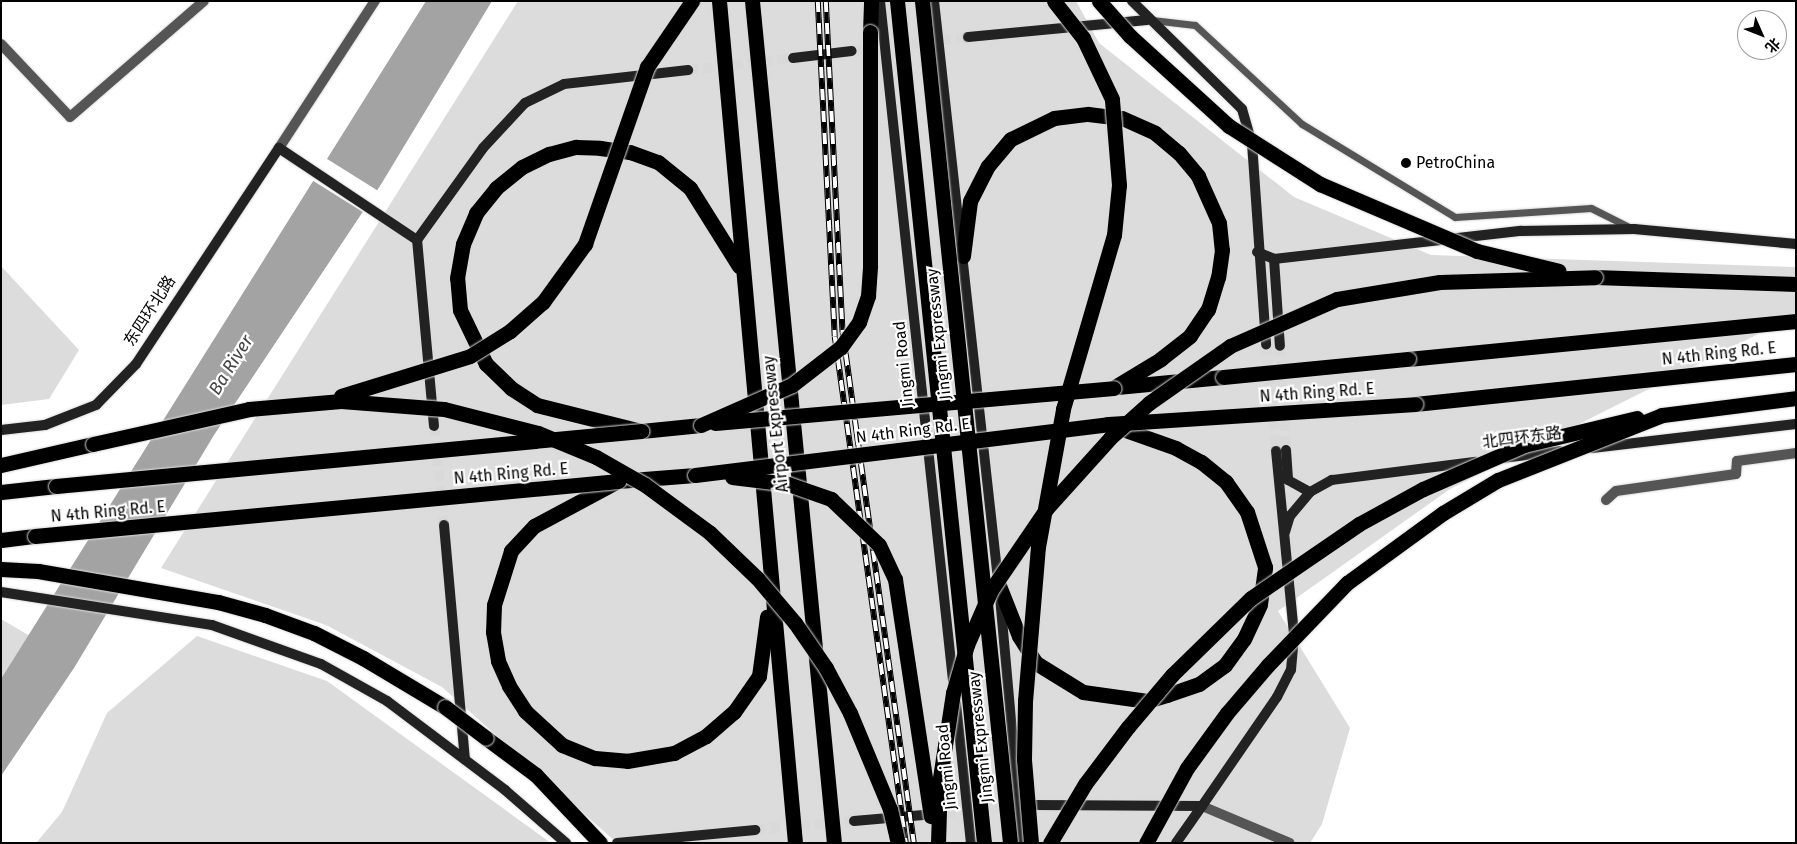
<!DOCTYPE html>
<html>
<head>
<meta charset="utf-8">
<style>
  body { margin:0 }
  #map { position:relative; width:1797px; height:844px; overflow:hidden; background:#fff; font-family:"Fira Sans","Noto Sans SC",sans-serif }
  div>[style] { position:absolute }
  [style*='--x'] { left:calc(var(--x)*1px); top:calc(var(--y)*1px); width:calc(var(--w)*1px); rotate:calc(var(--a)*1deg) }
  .green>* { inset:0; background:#dcdcdc }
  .water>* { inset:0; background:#a3a3a3 }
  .pier>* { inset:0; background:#fff; transform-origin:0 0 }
  .secondary-tunnel>* { height:10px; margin-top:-5px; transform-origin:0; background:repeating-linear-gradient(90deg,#d9d9d9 0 10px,transparent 0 15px) }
  .roads { filter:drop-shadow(0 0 1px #dbdbdb) drop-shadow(0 0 1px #dbdbdb) }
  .lane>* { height:7px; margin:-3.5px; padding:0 3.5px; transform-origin:3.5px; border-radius:3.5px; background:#555 }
  .street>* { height:10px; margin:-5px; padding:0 5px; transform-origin:5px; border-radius:5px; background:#555 }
  .secondary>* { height:10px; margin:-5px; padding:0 5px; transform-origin:5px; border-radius:5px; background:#222 }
  .highway>* { height:15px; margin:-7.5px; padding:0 7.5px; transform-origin:7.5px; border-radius:7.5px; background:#000 }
  .rail>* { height:5.5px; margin-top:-2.75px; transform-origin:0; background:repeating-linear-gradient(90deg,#fff 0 11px,#000 0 22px); box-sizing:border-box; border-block:1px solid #000 }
  .bridges { filter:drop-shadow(0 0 1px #dbdbdb) drop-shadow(0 0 1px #dbdbdb) }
  .highway-bridge>* { height:15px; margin:-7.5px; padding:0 7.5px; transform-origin:7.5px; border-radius:7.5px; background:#000 }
  .dots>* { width:14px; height:14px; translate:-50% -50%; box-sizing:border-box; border:2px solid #fff; border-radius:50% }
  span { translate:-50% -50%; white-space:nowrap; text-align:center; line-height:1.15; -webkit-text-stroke:4.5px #fff; paint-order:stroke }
  .poi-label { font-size:16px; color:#000 }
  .left { translate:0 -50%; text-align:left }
  .street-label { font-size:16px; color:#000 }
  .water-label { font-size:18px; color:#444; font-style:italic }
  .frame { position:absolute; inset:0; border:2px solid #000; pointer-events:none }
  .north { position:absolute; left:1737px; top:10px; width:50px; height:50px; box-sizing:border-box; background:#fff; border:1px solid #999; border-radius:50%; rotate:134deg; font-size:14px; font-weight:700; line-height:20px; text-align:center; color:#000 }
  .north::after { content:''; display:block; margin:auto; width:18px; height:22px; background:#000; clip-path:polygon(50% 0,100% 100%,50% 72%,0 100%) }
</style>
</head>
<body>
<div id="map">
  <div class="green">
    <div style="clip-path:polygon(518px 1px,1076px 1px,1099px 43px,1294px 197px,1431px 255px,1796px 267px,1796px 315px,1450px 489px,1278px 611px,1350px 728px,1322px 824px,1310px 843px,617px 843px,442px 687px,326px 625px,161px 568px)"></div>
    <div style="clip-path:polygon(1px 266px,79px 350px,49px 399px,1px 405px)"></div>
    <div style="clip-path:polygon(1px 619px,30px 636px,1px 680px)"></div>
    <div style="clip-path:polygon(197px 636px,327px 681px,551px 843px,36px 843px,62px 812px,107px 713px)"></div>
  </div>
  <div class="water">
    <div style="clip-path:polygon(426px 1px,492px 1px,380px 186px,214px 435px,74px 668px,1px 776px,1px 679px)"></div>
  </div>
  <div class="pier">
    <div style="left:324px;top:157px;width:65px;height:26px;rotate:32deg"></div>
  </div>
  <div class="secondary-tunnel">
    <div style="--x:852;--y:51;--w:117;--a:-6.9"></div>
    <div style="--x:688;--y:70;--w:106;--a:-6.5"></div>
    <div style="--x:1266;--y:345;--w:106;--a:84.6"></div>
    <div style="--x:1280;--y:346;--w:104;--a:86.7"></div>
    <div style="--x:434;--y:426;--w:100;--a:84.2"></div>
    <div style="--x:946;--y:813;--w:66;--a:-5.2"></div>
    <div style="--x:755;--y:830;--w:99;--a:-5.2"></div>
  </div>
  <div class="roads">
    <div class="lane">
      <div style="--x:1152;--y:20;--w:43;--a:6.6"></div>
      <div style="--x:1195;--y:25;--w:146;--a:42.8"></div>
      <div style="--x:1302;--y:124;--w:179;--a:31.3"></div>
      <div style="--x:1455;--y:217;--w:136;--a:-3.8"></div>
      <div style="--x:1591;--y:208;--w:45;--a:26.6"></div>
    </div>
    <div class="street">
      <div style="--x:1;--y:44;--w:100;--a:46.6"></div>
      <div style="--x:70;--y:117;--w:177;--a:-40.9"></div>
      <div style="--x:279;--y:148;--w:176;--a:-56.9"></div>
      <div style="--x:1606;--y:500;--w:13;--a:-42"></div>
      <div style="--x:1616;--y:491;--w:121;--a:-8.1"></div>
      <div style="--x:1736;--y:474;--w:13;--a:-86"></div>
      <div style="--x:1737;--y:461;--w:60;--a:-7.7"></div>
      <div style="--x:1202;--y:806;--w:95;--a:22.8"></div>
    </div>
    <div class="secondary">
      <div style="--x:880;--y:1;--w:684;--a:83.87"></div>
      <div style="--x:934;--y:1;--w:583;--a:83.69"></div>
      <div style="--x:1132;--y:1;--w:154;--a:44.5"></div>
      <div style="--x:1242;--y:109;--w:35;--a:74"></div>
      <div style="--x:1252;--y:143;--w:202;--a:86"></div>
      <div style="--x:968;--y:37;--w:180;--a:-5.4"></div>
      <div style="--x:793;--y:58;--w:59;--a:-6.8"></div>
      <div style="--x:1257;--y:252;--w:18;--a:22"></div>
      <div style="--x:1274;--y:259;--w:249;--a:-6.5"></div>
      <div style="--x:1521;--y:231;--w:113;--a:-1"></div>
      <div style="--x:1634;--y:229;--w:163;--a:5.3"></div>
      <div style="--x:1274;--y:259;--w:87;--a:86.1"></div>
      <div style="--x:434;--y:426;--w:187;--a:-95.2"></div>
      <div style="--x:417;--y:240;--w:113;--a:-54.3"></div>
      <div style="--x:483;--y:148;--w:62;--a:-47"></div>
      <div style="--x:525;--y:103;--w:43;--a:-26"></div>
      <div style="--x:564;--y:84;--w:125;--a:-6.4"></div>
      <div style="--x:1;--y:430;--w:44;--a:-6.5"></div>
      <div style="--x:45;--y:425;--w:55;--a:-21.4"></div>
      <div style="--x:96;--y:405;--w:57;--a:-45.7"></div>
      <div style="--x:136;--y:364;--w:259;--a:-56.5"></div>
      <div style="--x:279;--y:148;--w:166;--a:33.7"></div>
      <div style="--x:1592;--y:448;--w:205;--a:-6.7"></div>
      <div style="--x:1286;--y:450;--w:30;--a:86"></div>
      <div style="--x:1288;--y:480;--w:25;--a:29"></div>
      <div style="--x:1502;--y:458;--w:58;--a:-6.9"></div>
      <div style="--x:444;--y:525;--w:235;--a:84.9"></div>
      <div style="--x:1285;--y:532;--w:17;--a:-73"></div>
      <div style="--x:1290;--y:516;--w:31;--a:-50"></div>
      <div style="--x:1310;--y:492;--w:25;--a:-29"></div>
      <div style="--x:1332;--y:480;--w:144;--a:-7.2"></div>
      <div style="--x:1;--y:592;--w:214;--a:8.9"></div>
      <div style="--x:212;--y:625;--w:116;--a:19.7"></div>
      <div style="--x:321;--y:664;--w:76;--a:29.3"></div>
      <div style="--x:387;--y:701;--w:148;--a:37"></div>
      <div style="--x:505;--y:790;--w:81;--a:41"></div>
      <div style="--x:1000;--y:597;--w:247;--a:84.9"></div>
      <div style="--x:956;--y:703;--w:141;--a:83.9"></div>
      <div style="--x:1033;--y:805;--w:169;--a:0.3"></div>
      <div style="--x:1202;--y:806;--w:132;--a:-55.5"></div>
      <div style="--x:1277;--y:697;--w:30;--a:-63"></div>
      <div style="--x:1291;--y:670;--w:36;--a:-85"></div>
      <div style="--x:1294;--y:634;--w:184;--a:-95.6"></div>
      <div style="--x:854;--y:821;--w:81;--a:-4.9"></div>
      <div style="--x:617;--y:843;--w:139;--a:-5.4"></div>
      <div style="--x:1176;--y:843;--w:45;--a:-54.9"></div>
    </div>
    <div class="highway">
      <div style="--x:719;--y:1;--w:845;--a:84.84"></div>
      <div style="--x:752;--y:1;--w:846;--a:84.44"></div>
      <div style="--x:870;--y:32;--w:31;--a:-88"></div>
      <div style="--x:963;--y:256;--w:55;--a:-82.7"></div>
      <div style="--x:970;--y:201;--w:39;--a:-63"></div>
      <div style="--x:988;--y:166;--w:35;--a:-50"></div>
      <div style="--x:1011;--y:139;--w:48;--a:-26"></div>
      <div style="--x:1054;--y:118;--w:34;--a:-7"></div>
      <div style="--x:1088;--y:114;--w:34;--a:7"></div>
      <div style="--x:1122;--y:118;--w:36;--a:24"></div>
      <div style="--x:1155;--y:133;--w:31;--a:40"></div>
      <div style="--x:1179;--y:153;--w:30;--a:50"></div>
      <div style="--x:1198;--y:176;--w:51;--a:65.9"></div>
      <div style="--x:1219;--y:223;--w:27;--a:84"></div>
      <div style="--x:1222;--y:250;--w:27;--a:98"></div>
      <div style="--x:1218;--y:277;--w:34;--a:107"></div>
      <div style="--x:1208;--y:309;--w:32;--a:124"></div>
      <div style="--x:1190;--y:336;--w:37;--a:142"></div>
      <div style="--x:1161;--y:359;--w:56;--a:148.9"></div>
      <div style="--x:1595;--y:277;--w:201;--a:2"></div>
      <div style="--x:1408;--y:359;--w:390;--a:-5.6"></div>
      <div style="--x:1117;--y:387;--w:106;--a:-5.4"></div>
      <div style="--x:1415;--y:404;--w:383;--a:-6"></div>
      <div style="--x:701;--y:425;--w:60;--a:174.3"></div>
      <div style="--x:641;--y:431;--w:107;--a:-166"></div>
      <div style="--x:537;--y:405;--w:31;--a:-147"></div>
      <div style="--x:511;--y:388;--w:35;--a:-136"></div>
      <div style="--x:486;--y:364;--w:60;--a:-115.7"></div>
      <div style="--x:460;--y:310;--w:32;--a:-95"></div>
      <div style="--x:457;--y:278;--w:35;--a:-80"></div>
      <div style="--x:463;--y:244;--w:34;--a:-67"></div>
      <div style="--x:476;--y:213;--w:32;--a:-51"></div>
      <div style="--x:496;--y:188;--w:33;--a:-39"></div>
      <div style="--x:522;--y:167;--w:30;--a:-26"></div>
      <div style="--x:549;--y:154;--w:28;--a:-15"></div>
      <div style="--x:576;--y:147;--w:24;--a:2"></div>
      <div style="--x:600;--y:148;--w:30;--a:8"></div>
      <div style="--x:630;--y:152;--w:30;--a:20"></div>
      <div style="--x:658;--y:162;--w:41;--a:39.1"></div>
      <div style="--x:690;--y:188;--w:92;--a:57.9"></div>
      <div style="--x:1;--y:465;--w:94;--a:-12.9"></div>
      <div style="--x:695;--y:475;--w:77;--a:175.5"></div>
      <div style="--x:618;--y:481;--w:95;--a:151.8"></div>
      <div style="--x:534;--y:526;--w:34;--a:133"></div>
      <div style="--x:511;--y:551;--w:57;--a:107.5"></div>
      <div style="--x:494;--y:605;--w:27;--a:92"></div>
      <div style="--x:493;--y:632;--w:29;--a:80"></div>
      <div style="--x:498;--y:661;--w:27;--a:66"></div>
      <div style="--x:509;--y:686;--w:30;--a:57"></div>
      <div style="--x:525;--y:711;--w:50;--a:42.6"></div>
      <div style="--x:562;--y:745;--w:35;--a:22"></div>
      <div style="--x:595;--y:758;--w:32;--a:5"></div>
      <div style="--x:627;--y:761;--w:48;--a:-9.7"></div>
      <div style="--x:674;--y:753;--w:36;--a:-28"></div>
      <div style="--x:706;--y:736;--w:37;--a:-41"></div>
      <div style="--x:734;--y:712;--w:44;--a:-55.2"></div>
      <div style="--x:759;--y:676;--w:60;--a:-82.3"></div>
      <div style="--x:1;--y:492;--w:55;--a:-6.2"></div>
      <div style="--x:1;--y:540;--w:34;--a:-7"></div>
      <div style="--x:1;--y:569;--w:37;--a:3"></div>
      <div style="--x:38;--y:571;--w:183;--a:9.8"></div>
      <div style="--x:218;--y:602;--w:49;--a:15.5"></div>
      <div style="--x:265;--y:615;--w:52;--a:20.2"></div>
      <div style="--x:314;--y:633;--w:55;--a:27"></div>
      <div style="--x:363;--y:658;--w:96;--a:30.9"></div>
      <div style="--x:998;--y:583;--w:57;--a:68.4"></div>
      <div style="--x:1019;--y:636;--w:32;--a:58"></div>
      <div style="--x:1036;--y:663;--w:55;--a:31.7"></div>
      <div style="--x:1083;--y:692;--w:65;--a:8"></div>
      <div style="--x:1147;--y:701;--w:21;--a:-17"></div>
      <div style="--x:1167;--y:695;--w:34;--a:-19"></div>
      <div style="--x:1199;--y:684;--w:32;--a:-36"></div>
      <div style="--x:1225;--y:665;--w:32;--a:-54"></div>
      <div style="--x:1244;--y:639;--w:38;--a:-65"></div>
      <div style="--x:1260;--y:604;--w:37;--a:-82"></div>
      <div style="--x:1265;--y:567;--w:58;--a:-108.1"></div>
      <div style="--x:1247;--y:512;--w:37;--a:-125"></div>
      <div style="--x:1226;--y:482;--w:32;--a:-141"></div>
      <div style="--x:1201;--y:462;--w:29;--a:-151"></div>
      <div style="--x:1176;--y:448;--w:69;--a:-160.5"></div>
      <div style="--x:486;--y:738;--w:62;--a:36.5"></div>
      <div style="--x:536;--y:775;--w:93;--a:46.7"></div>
    </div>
  </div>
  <div class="rail">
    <div style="--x:818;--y:1;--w:336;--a:87.1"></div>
    <div style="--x:835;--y:337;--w:511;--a:82.01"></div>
    <div style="--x:826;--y:1;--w:332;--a:87.1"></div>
    <div style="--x:843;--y:333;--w:515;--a:82.07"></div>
  </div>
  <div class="bridges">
    <div class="highway-bridge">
      <div style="--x:897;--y:1;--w:846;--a:84.1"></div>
      <div style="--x:922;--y:1;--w:847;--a:84.03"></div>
      <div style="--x:1099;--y:1;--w:47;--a:48.5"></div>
      <div style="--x:1130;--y:36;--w:134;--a:42.3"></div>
      <div style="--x:1229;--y:126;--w:108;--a:32.5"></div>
      <div style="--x:1320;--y:184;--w:171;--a:23.1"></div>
      <div style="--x:1477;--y:251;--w:84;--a:13.7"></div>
      <div style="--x:1223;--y:377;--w:186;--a:-5.6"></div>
      <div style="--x:341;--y:396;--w:135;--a:-17.2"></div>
      <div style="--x:470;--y:356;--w:47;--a:-32"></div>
      <div style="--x:510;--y:331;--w:44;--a:-41.3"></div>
      <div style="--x:543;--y:302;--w:72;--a:-54.1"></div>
      <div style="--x:585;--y:244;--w:188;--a:-70.7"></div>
      <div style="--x:647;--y:67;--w:80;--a:-55.7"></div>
      <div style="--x:715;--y:423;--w:400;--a:-5"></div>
      <div style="--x:701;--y:425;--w:99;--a:-23.7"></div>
      <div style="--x:792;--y:385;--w:62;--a:-37.8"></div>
      <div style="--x:841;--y:347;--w:31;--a:-54"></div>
      <div style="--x:859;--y:322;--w:28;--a:-71"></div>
      <div style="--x:868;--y:296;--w:31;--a:-86"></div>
      <div style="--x:870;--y:265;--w:233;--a:-90"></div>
      <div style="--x:93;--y:444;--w:160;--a:-12.6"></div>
      <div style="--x:249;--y:409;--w:92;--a:-5"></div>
      <div style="--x:341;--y:401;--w:103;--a:4.4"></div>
      <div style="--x:444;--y:409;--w:97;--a:14.3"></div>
      <div style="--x:538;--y:433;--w:63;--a:22.5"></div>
      <div style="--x:596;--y:457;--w:56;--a:29.7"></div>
      <div style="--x:645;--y:485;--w:81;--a:36.4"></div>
      <div style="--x:710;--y:533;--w:65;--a:43.8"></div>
      <div style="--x:757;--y:578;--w:59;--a:49.8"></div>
      <div style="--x:795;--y:623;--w:55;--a:55.4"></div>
      <div style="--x:826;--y:668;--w:51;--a:61.9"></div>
      <div style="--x:850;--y:713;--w:104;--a:67.4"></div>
      <div style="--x:890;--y:809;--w:35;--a:77"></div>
      <div style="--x:695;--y:475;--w:416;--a:-7"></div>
      <div style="--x:1108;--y:424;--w:308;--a:-3.7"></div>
      <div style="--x:732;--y:477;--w:56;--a:7.1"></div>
      <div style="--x:788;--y:484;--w:46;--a:19.2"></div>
      <div style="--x:831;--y:499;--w:66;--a:43.8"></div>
      <div style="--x:879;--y:545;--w:38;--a:65"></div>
      <div style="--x:895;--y:579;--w:240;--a:81.4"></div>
      <div style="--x:56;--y:486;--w:588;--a:-5.37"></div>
      <div style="--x:35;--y:536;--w:586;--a:-5.39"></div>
      <div style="--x:445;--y:707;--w:51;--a:37.1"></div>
      <div style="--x:938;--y:843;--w:65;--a:-88.2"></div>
      <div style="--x:940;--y:778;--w:86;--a:-81.3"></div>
      <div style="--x:953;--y:693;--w:50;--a:-73.7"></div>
      <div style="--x:967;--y:645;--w:60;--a:-66.4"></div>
      <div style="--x:991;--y:590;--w:99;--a:-55.7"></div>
      <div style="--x:1047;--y:508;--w:94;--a:-48"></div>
      <div style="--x:1110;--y:438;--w:52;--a:-41.9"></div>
      <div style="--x:1149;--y:403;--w:99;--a:-35.1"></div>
      <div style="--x:1230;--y:346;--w:117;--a:-23.7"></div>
      <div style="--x:1337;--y:299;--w:104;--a:-9.4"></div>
      <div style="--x:1440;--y:282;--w:155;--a:-1.8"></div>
      <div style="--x:1031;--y:843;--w:84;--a:-94.8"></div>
      <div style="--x:1024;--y:759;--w:58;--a:-89"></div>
      <div style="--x:1025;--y:701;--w:155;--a:-85.2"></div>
      <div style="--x:1038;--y:547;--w:140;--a:-79.7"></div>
      <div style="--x:1063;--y:409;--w:181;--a:-73.7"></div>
      <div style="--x:1114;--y:235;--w:50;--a:-84.3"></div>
      <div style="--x:1119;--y:185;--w:86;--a:-94.7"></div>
      <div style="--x:1112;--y:99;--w:68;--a:-115.4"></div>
      <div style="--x:1083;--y:38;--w:47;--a:-128.1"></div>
      <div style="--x:1050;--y:843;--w:69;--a:-59.3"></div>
      <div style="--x:1085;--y:784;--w:71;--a:-53"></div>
      <div style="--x:1128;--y:727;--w:68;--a:-49.8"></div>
      <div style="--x:1172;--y:675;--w:110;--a:-44.3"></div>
      <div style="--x:1251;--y:598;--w:131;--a:-34.4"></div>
      <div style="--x:1359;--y:524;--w:73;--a:-28.7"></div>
      <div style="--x:1423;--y:489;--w:110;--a:-23.5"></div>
      <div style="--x:1524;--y:445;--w:116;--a:-13.4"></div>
      <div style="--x:1146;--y:843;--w:85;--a:-61.3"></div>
      <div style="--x:1187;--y:768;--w:68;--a:-54"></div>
      <div style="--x:1227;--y:713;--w:63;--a:-49.5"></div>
      <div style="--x:1268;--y:665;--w:114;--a:-46.1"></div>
      <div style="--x:1347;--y:583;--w:119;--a:-36.1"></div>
      <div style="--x:1443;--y:513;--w:64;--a:-31"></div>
      <div style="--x:1498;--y:480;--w:176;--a:-21.6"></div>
      <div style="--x:1662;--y:415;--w:135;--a:-7.2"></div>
    </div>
  </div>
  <div class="dots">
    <div style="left:1406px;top:163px;background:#000"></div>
  </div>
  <div class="poi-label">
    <span class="left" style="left:1416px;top:163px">PetroChina</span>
  </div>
  <div class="street-label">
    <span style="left:150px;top:311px;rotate:-57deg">东四环北路</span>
    <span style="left:939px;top:334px;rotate:-96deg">Jingmi Expressway</span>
    <span style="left:1719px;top:354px;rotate:-6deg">N 4th Ring Rd. E</span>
    <span style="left:904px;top:364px;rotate:-96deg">Jingmi Road</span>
    <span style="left:1317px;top:393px;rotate:-4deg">N 4th Ring Rd. E</span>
    <span style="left:776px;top:424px;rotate:-96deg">Airport Expressway</span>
    <span style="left:913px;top:431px;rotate:-7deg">N 4th Ring Rd. E</span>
    <span style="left:1522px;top:438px;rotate:-7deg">北四环东路</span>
    <span style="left:511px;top:474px;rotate:-5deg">N 4th Ring Rd. E</span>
    <span style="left:108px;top:512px;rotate:-5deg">N 4th Ring Rd. E</span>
    <span style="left:981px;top:737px;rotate:-96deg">Jingmi Expressway</span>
    <span style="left:947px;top:767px;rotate:-96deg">Jingmi Road</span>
  </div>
  <div class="water-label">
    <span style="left:231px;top:365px;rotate:-58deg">Ba River</span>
  </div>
  <div class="frame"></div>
  <div class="north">北</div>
</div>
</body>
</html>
